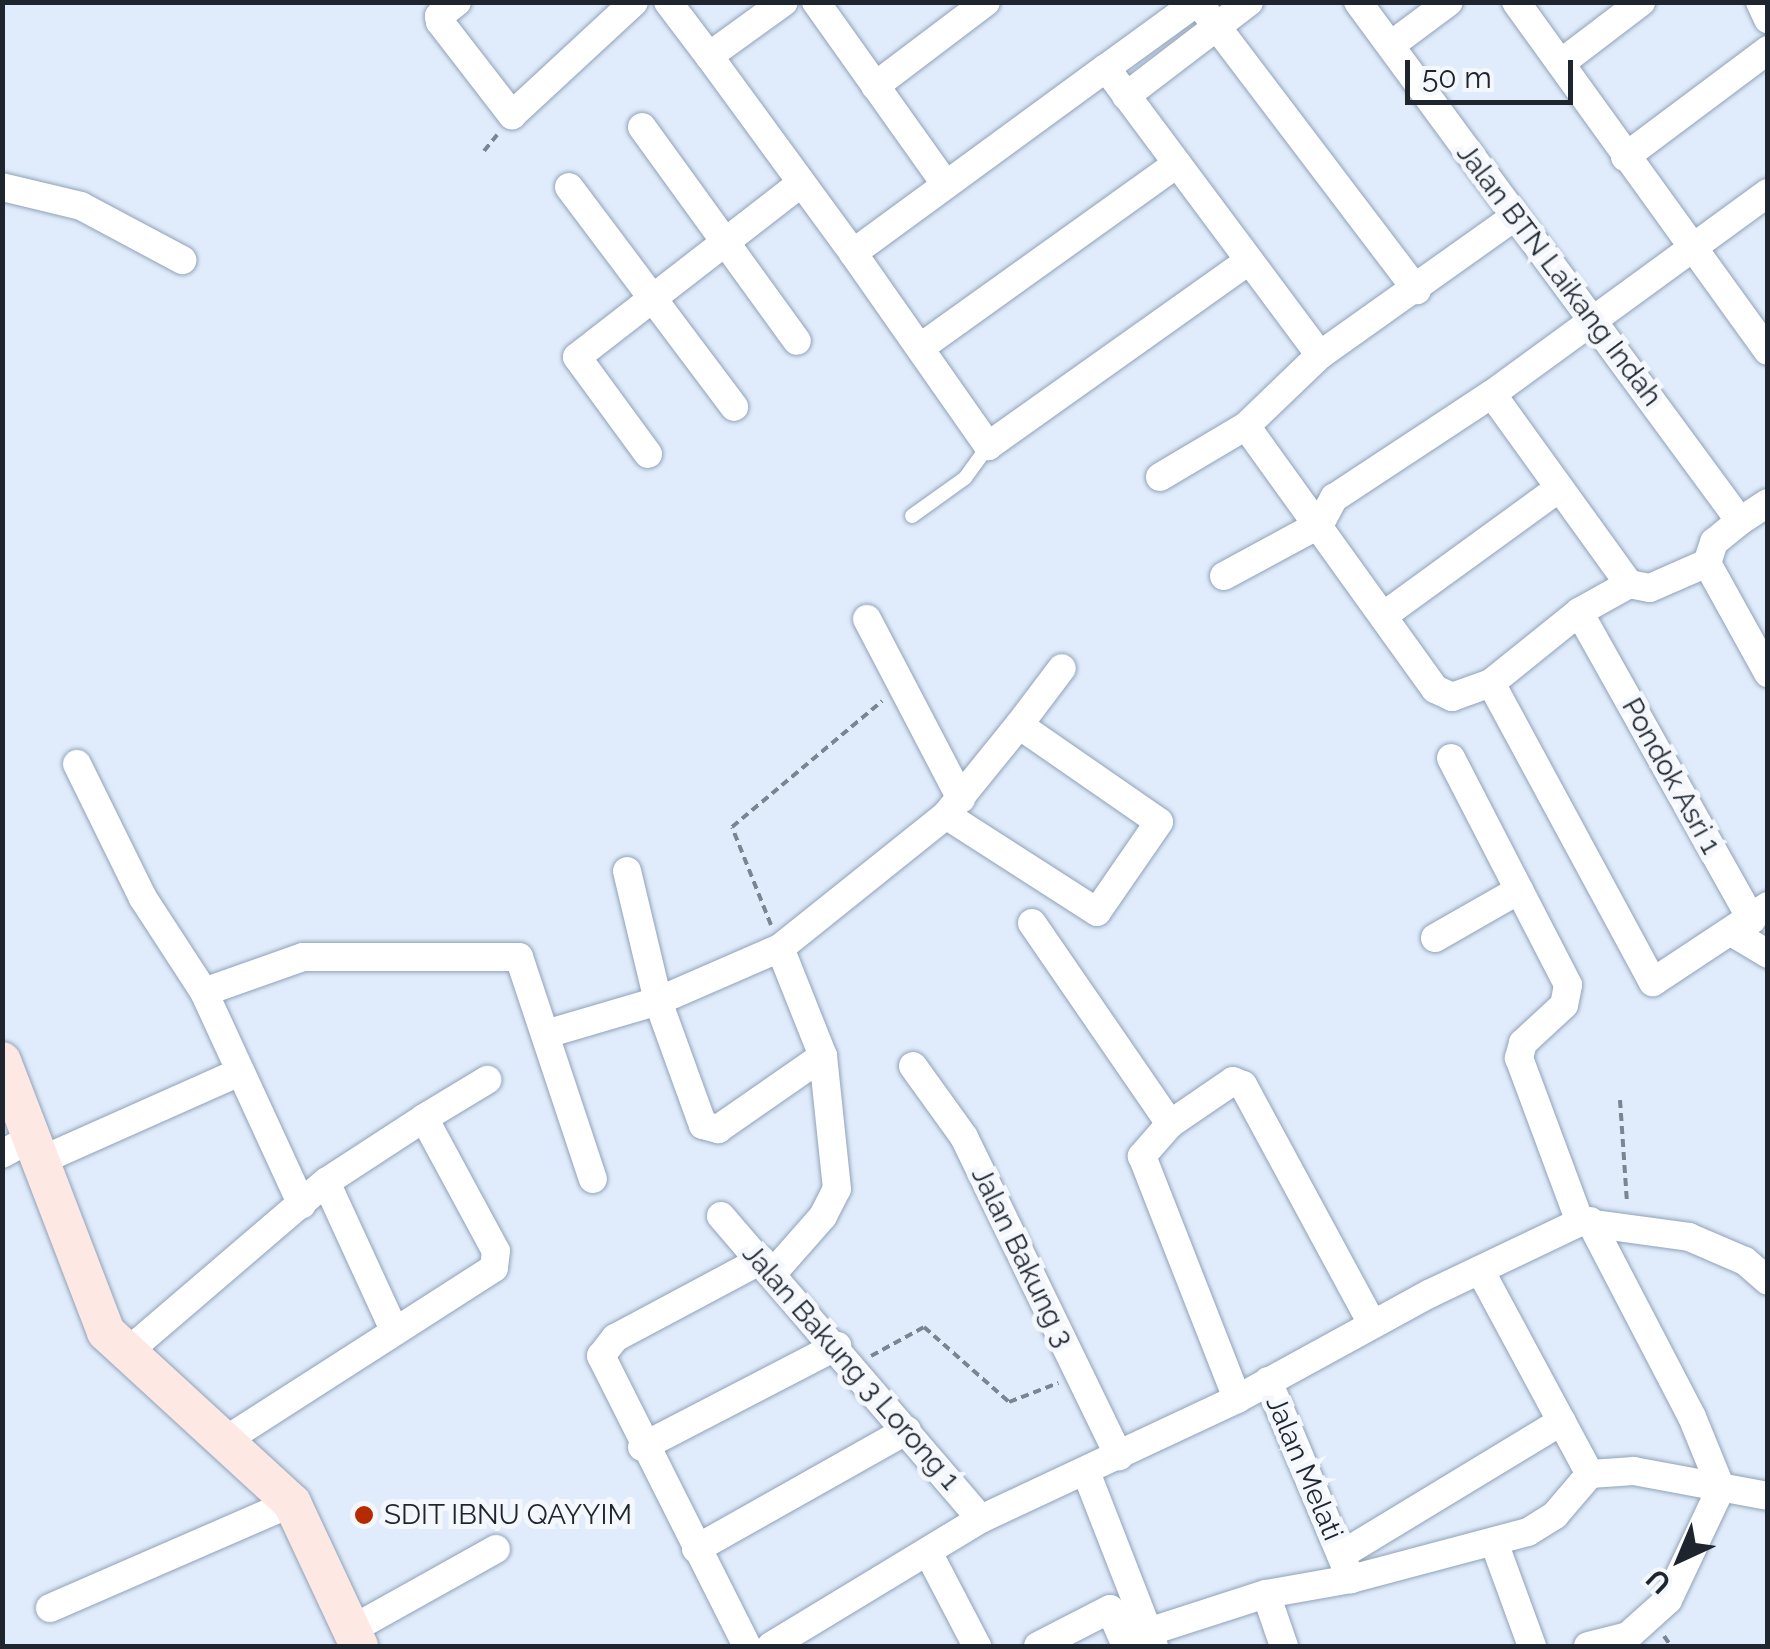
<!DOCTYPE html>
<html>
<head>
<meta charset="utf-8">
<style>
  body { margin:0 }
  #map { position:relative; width:1770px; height:1649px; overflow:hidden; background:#e0ecfb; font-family:Raleway,sans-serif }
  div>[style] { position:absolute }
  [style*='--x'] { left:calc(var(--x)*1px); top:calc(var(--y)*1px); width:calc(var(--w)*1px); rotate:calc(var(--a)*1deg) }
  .path>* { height:4px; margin-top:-2px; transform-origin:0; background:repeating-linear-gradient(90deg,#7b8591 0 8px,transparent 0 13px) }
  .roads { filter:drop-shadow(0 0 2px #90a2b9) drop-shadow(0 0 2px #90a2b9) }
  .lane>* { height:14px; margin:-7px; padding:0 7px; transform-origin:7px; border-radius:7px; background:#fff }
  .street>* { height:28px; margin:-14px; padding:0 14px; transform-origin:14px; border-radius:14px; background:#fff }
  .secondary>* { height:38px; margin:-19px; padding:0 19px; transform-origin:19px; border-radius:19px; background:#fee8e3 }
  .dots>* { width:28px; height:28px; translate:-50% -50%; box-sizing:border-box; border:5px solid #f4f8fd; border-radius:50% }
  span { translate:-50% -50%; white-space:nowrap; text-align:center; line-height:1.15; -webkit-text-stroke:10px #f4f8fd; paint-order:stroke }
  .street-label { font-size:28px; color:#1e252e }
  .poi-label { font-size:28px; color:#1e252e }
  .left { translate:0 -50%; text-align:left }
  .frame { position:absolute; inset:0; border:5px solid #1e252e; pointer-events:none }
  .north { position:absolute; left:1630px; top:1509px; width:100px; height:100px; -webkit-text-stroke:8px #f4f8fd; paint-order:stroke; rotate:224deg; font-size:28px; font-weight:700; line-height:40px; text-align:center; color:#1e252e }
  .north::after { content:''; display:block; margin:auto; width:35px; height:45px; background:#1e252e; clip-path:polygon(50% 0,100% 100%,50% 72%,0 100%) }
  .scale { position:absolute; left:1405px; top:60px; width:168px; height:45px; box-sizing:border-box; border:5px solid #1e252e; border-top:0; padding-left:12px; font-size:30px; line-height:35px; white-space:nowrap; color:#1e252e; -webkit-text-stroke:8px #f4f8fd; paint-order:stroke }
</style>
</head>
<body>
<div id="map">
  <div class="path">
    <div style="--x:484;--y:151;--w:21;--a:-51"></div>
    <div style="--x:771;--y:925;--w:105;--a:-111.7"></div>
    <div style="--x:732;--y:827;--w:196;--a:-40"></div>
    <div style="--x:1620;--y:1100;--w:102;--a:86.1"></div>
    <div style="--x:871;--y:1356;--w:60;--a:-28.7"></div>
    <div style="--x:924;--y:1327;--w:113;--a:41.4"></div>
    <div style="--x:1009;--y:1402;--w:53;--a:-21.2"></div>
    <div style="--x:1664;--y:1636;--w:12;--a:55"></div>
  </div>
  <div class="roads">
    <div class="lane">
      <div style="--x:912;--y:516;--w:65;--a:-35.6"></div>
      <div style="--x:965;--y:478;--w:39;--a:-54"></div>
    </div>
    <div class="street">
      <div style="--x:457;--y:2;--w:23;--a:142"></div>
      <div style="--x:439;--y:16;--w:6;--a:81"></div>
      <div style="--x:440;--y:22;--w:118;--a:52.3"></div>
      <div style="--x:512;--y:115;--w:166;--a:-42.8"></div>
      <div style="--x:668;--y:2;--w:68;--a:52.8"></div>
      <div style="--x:709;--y:56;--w:92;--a:-35.8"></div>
      <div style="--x:816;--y:2;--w:224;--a:54.6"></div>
      <div style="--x:1198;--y:2;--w:362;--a:52.8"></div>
      <div style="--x:1358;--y:2;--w:644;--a:53.65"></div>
      <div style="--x:1740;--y:521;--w:33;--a:-33"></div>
      <div style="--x:1516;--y:2;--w:430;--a:54.2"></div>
      <div style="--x:1760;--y:2;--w:19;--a:65"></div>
      <div style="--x:1391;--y:45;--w:72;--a:-36.6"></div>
      <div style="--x:709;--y:56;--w:244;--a:53.8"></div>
      <div style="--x:853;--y:253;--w:313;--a:-36.2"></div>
      <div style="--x:1106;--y:68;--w:358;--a:53.3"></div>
      <div style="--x:1561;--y:63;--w:101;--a:-37.3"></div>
      <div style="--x:1106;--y:68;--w:112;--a:-36"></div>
      <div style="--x:875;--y:86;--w:139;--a:-37.1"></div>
      <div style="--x:1126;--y:96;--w:155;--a:-37.4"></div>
      <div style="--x:642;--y:127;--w:264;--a:54.1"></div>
      <div style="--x:1625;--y:157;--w:179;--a:-36.8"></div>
      <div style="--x:2;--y:187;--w:81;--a:13.5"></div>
      <div style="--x:81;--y:206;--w:115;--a:28.1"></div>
      <div style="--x:569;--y:187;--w:275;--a:53.1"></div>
      <div style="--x:853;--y:253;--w:236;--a:55"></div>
      <div style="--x:988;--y:446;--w:318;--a:-35.4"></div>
      <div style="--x:921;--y:347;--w:315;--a:-35.6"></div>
      <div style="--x:1246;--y:426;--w:324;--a:54.3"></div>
      <div style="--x:1435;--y:689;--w:19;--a:25"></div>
      <div style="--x:1452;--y:697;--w:41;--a:-19.7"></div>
      <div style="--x:1491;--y:683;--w:340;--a:61.6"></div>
      <div style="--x:1653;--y:982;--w:138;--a:-33.5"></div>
      <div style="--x:648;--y:454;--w:120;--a:-126.2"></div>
      <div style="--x:577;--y:357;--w:282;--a:-37.8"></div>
      <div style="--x:1160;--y:477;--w:100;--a:-30.7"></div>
      <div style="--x:1246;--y:426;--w:103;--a:-43.8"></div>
      <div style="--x:1320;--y:355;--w:238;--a:-35.4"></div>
      <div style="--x:1740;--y:521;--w:33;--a:141"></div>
      <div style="--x:1714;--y:542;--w:22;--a:108"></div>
      <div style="--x:1707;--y:563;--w:126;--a:61"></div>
      <div style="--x:1224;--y:576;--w:109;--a:-28.4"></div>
      <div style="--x:1320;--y:524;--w:30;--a:-62"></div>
      <div style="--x:1334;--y:498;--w:189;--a:-33.4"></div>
      <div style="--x:1492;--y:394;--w:341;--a:-36.1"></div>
      <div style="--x:1629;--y:584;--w:21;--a:11"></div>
      <div style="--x:1650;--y:588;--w:62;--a:-23.7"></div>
      <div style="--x:1579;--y:612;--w:353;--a:60.7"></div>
      <div style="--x:1383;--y:616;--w:218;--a:-36"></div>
      <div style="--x:867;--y:619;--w:203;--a:62.4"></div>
      <div style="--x:1491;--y:683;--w:113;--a:-38.9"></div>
      <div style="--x:1579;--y:612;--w:57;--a:-29.2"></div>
      <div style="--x:1629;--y:584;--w:234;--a:-125.8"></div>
      <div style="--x:1019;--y:725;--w:71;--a:-53"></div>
      <div style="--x:1451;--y:758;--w:255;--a:62.7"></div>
      <div style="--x:1568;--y:985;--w:20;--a:101"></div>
      <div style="--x:1564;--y:1005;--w:56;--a:137.2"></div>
      <div style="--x:1523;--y:1043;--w:16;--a:105"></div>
      <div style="--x:1519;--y:1058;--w:175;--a:69.6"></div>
      <div style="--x:77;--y:764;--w:149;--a:63.8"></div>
      <div style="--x:143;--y:898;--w:112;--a:57"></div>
      <div style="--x:204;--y:992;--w:234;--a:65.3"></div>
      <div style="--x:627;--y:871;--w:134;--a:76.6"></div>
      <div style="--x:658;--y:1001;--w:132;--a:70.1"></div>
      <div style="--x:703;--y:1125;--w:16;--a:15"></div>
      <div style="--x:718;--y:1129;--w:128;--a:-34.8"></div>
      <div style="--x:1032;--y:923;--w:244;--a:55.5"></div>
      <div style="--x:1170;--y:1124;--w:43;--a:131.2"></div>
      <div style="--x:1142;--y:1156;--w:261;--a:68.6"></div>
      <div style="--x:1733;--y:933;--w:41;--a:31"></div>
      <div style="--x:1435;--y:938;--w:97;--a:-29.7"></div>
      <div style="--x:204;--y:992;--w:105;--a:-19.5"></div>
      <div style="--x:303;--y:957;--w:216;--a:0"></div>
      <div style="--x:519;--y:957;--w:234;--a:71.6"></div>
      <div style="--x:546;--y:1034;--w:117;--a:-16.4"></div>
      <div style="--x:658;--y:1001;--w:133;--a:-23.5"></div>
      <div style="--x:780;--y:948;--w:213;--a:-38.7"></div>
      <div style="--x:946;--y:815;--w:116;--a:-51"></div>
      <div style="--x:1019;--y:725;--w:170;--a:34.7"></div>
      <div style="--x:1159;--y:822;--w:109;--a:124.6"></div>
      <div style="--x:1097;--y:912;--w:179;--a:-147.3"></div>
      <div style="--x:913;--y:1066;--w:87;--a:54.3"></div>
      <div style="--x:964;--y:1137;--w:355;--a:64.1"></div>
      <div style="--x:424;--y:1118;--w:74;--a:-31.1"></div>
      <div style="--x:1170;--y:1124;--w:76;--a:-34.3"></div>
      <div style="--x:1233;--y:1081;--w:11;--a:22"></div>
      <div style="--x:1243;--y:1085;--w:272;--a:61.6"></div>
      <div style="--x:2;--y:1154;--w:35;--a:-29"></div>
      <div style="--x:42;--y:1160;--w:217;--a:-24"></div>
      <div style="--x:326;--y:1182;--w:163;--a:65.3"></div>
      <div style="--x:721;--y:1216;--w:399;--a:49.4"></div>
      <div style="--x:1480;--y:1270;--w:232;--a:61.7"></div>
      <div style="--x:1590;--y:1474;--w:44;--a:-3.9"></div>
      <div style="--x:1634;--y:1471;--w:136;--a:10.6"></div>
      <div style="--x:773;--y:1273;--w:76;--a:-48.7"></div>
      <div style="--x:823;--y:1216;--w:30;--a:-63"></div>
      <div style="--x:837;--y:1189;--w:134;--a:-96"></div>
      <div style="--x:823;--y:1056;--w:116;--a:-111.7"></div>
      <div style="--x:125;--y:1354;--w:265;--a:-40.6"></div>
      <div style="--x:326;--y:1182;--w:117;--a:-33.1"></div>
      <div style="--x:424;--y:1118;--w:151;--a:61.6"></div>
      <div style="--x:496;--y:1251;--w:17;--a:97"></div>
      <div style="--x:494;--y:1268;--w:320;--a:147.3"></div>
      <div style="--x:1268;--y:1381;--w:215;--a:67.3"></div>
      <div style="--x:1351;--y:1579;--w:86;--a:170"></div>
      <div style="--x:1266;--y:1594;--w:55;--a:70.9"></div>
      <div style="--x:642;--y:1447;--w:220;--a:-27.4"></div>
      <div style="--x:1086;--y:1472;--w:187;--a:68.7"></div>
      <div style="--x:1495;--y:1545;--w:108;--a:69.9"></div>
      <div style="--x:696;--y:1549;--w:242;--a:-29.4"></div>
      <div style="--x:1341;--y:1555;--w:258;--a:-31.2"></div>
      <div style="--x:930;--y:1556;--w:102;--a:62.4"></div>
      <div style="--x:1351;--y:1579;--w:183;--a:-14.9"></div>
      <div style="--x:1528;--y:1532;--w:32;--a:-32"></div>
      <div style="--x:1555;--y:1515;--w:54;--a:-49.5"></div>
      <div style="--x:50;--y:1608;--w:264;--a:-23.5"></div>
      <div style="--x:351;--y:1630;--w:166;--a:-29.2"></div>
      <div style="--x:1148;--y:1632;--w:124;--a:-17.9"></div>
      <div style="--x:747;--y:1646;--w:325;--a:-116.7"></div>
      <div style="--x:601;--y:1356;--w:23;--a:-52"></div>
      <div style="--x:615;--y:1338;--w:166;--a:-28.1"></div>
      <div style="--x:771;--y:1646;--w:245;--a:-31.2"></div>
      <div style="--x:981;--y:1519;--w:283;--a:-25.1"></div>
      <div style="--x:1237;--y:1399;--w:219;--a:-28.7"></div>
      <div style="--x:1429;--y:1294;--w:167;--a:-25.5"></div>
      <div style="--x:1580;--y:1222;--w:110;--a:7.8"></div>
      <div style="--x:1689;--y:1237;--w:61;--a:23.2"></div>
      <div style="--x:1745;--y:1261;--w:30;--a:41"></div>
      <div style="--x:1038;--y:1646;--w:81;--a:-27.2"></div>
      <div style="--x:1110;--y:1609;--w:40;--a:66.6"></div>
      <div style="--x:1588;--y:1646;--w:41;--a:-14"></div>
      <div style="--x:1628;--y:1636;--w:54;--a:-42"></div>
      <div style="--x:1668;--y:1600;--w:124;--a:-64.7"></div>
      <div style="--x:1721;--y:1488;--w:77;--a:-112.2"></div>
      <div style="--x:1692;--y:1417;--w:221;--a:-117.5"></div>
    </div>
    <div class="secondary">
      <div style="--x:2;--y:1061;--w:290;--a:69"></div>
      <div style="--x:106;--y:1332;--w:253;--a:42.6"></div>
      <div style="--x:292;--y:1503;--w:158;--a:64.9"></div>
    </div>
  </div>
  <div class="dots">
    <div style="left:364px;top:1515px;background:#b52a01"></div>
  </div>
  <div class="street-label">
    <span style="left:1559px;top:275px;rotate:53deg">Jalan BTN Laikang Indah</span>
    <span style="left:1671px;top:776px;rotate:61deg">Pondok Asri 1</span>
    <span style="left:1022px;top:1257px;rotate:64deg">Jalan Bakung 3</span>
    <span style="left:851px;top:1367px;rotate:49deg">Jalan Bakung 3 Lorong 1</span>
    <span style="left:1304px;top:1468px;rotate:67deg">Jalan Melati</span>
  </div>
  <div class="poi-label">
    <span class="left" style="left:384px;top:1515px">SDIT IBNU QAYYIM</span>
  </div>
  <div class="frame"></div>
  <div class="north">U</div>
  <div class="scale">50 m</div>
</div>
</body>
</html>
